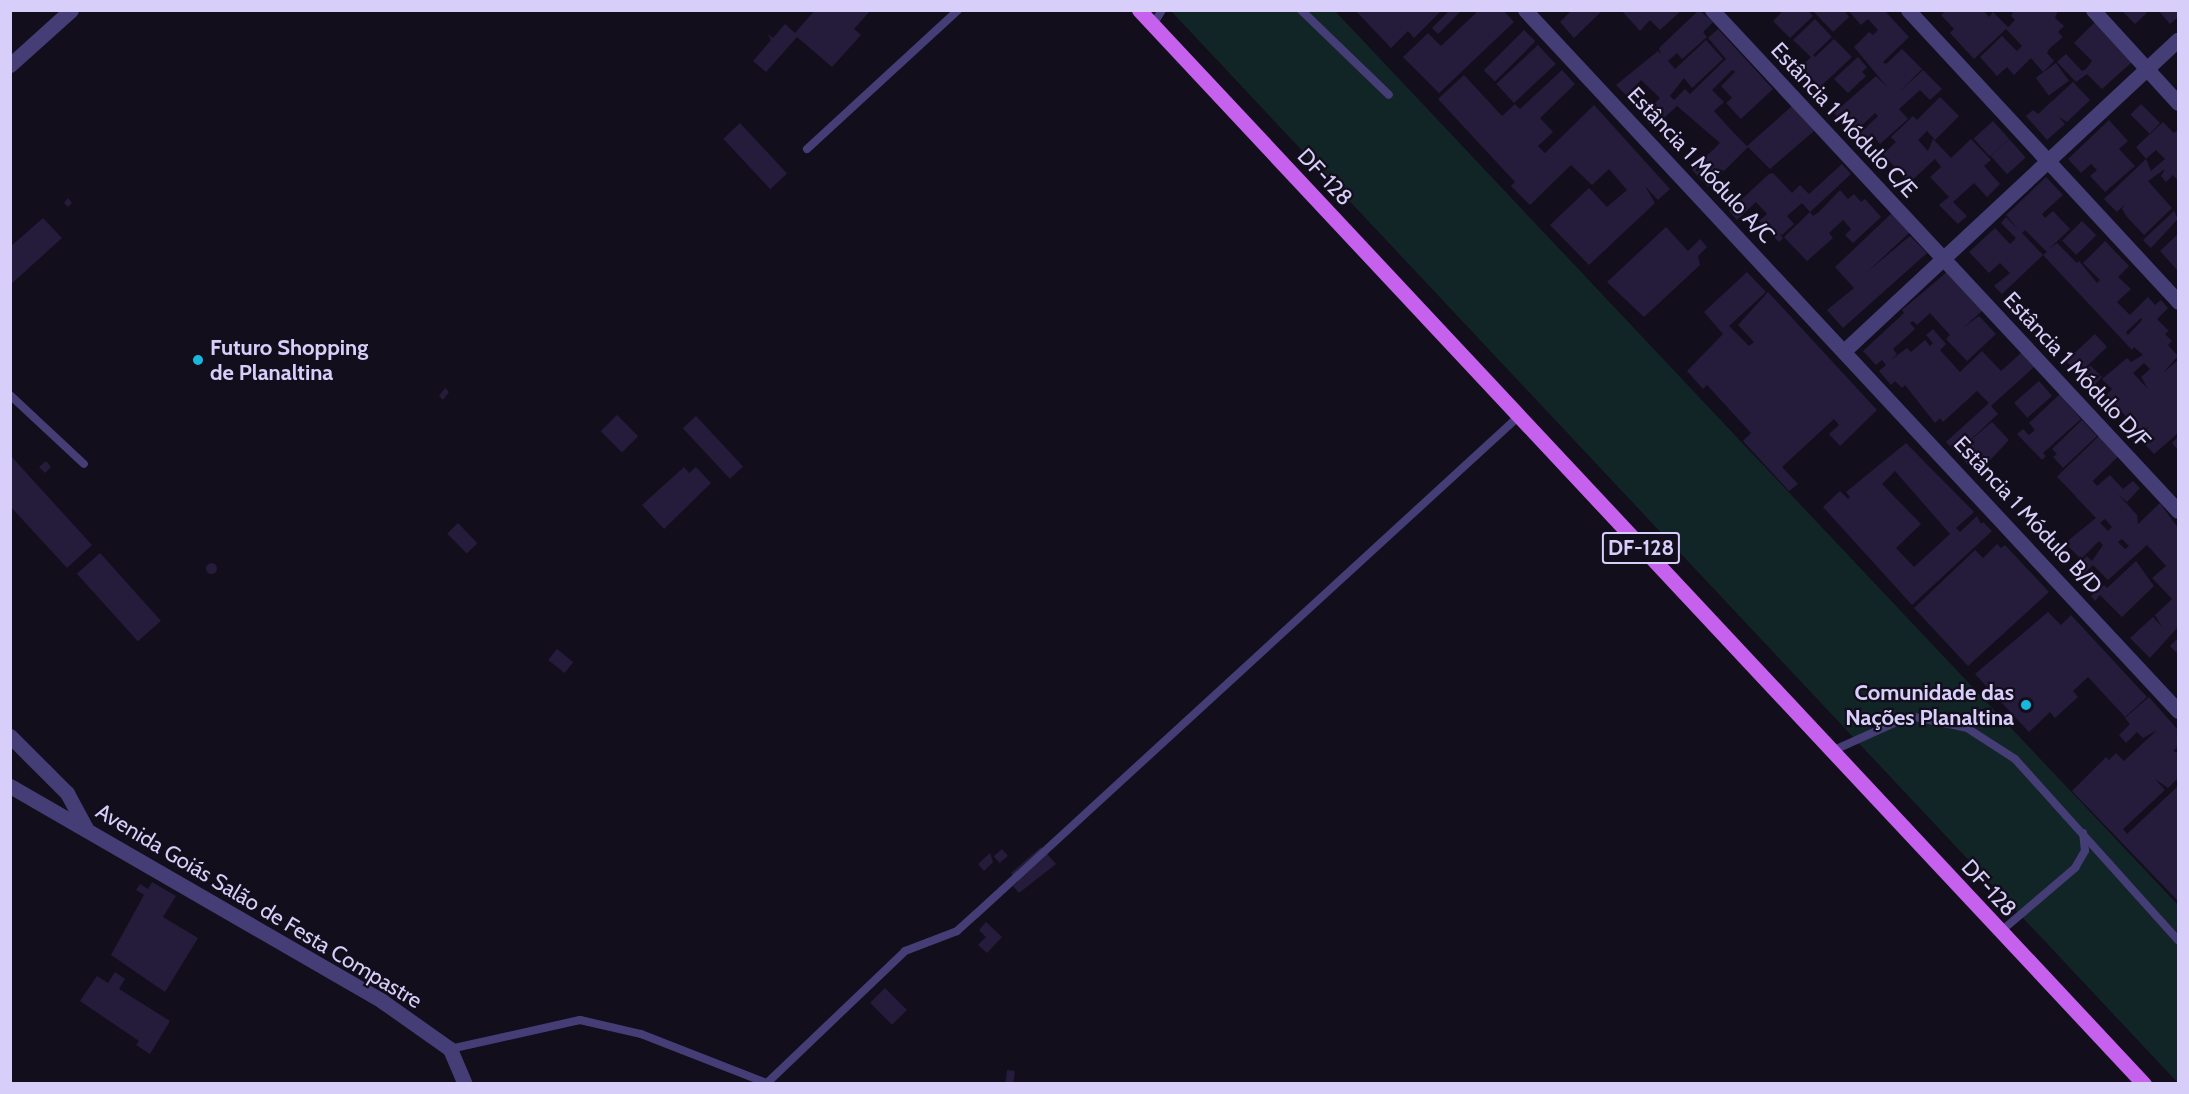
<!DOCTYPE html>
<html>
<head>
<meta charset="utf-8">
<style>
  body { margin:0 }
  #map { position:relative; width:2189px; height:1094px; overflow:hidden; background:#120e1c; font-family:Cabin,sans-serif }
  div>[style] { position:absolute }
  [style*='--x'] { left:calc(var(--x)*1px); top:calc(var(--y)*1px); width:calc(var(--w)*1px); rotate:calc(var(--a)*1deg) }
  .green>* { inset:0; background:#122526 }
  .building>* { inset:0; background:#251c3b; transform-origin:0 0 }
  .round { border-radius:50% }
  .service>* { height:8px; margin:-4px; padding:0 4px; transform-origin:4px; border-radius:4px; background:#453e76 }
  .minor>* { height:15px; margin:-7.5px; padding:0 7.5px; transform-origin:7.5px; border-radius:7.5px; background:#453e76 }
  .tertiary>* { height:15px; margin:-7.5px; padding:0 7.5px; transform-origin:7.5px; border-radius:7.5px; background:#453e76 }
  .primary>* { height:15px; margin:-7.5px; padding:0 7.5px; transform-origin:7.5px; border-radius:7.5px; background:#c661ee }
  .dots>* { width:16px; height:16px; translate:-50% -50%; box-sizing:border-box; border:3px solid #120e1c; border-radius:50% }
  span { translate:-50% -50%; white-space:nowrap; text-align:center; line-height:1.15; -webkit-text-stroke:4.5px #120e1c; paint-order:stroke }
  .shield-label span { padding:2px 4px; background:#120e1c; border:2px solid; border-radius:4px; -webkit-text-stroke-width:0 }
  .shield-label { font-size:21px; color:#d7cefa; font-weight:700 }
  .street-label { font-size:22px; color:#d7cefa }
  .poi-label { font-size:22px; color:#d7cefa; font-weight:700 }
  .left { translate:0 -50%; text-align:left }
  .right { translate:-100% -50%; text-align:right }
  .frame { position:absolute; inset:0; border:12px solid #d7cefa; pointer-events:none }
</style>
</head>
<body>
<div id="map">
  <div class="green">
    <div style="clip-path:polygon(1171px 11px,1335px 11px,2178px 905px,2178px 1083px)"></div>
  </div>
  <div class="building">
    <div style="clip-path:polygon(815px 10px,871px 10px,854px 29px,861px 35px,832px 67px,797px 37px,766px 72px,753px 61px,771px 40px,768px 34px,773px 38px,785px 24px,795px 33px)"></div>
    <div style="clip-path:polygon(1355px 10px,1442px 10px,1414px 38px,1408px 31px,1391px 48px)"></div>
    <div style="clip-path:polygon(1450px 10px,1462px 10px,1438px 34px,1432px 28px)"></div>
    <div style="clip-path:polygon(1479px 10px,1503px 10px,1514px 22px,1439px 93px,1403px 57px,1428px 33px,1441px 46px)"></div>
    <div style="clip-path:polygon(1572px 10px,1603px 10px,1574px 38px,1560px 22px)"></div>
    <div style="clip-path:polygon(1621px 10px,1682px 10px,1660px 30px,1650px 20px,1640px 31px)"></div>
    <div style="clip-path:polygon(1699px 10px,1713px 22px,1703px 32px,1707px 37px,1682px 59px,1677px 53px,1668px 61px,1675px 69px,1706px 40px,1723px 59px,1692px 88px,1684px 78px,1670px 96px,1674px 100px,1685px 89px,1690px 94px,1726px 59px,1708px 38px,1718px 29px,1773px 89px,1741px 119px,1726px 103px,1732px 98px,1721px 86px,1735px 72px,1732px 70px,1712px 90px,1724px 102px,1714px 111px,1732px 131px,1747px 146px,1792px 106px,1814px 131px,1770px 169px,1748px 147px,1708px 187px,1692px 170px,1720px 143px,1677px 106px,1653px 128px,1642px 116px,1660px 98px,1641px 80px,1626px 95px,1616px 85px,1658px 51px,1661px 54px,1659px 48px)"></div>
    <div style="clip-path:polygon(1784px 10px,1808px 10px,1813px 16px,1790px 38px,1773px 21px)"></div>
    <div style="clip-path:polygon(1812px 10px,1844px 10px,1849px 17px,1833px 32px)"></div>
    <div style="clip-path:polygon(1848px 10px,1884px 10px,1909px 37px,1883px 62px,1886px 64px,1902px 49px,1922px 69px,1898px 93px,1923px 70px,1942px 89px,1930px 100px,1920px 90px,1899px 109px,1908px 119px,1880px 144px,1874px 137px,1865px 145px,1857px 136px,1878px 116px,1875px 113px,1853px 134px,1834px 113px,1876px 76px,1888px 88px,1854px 47px,1869px 32px,1873px 35px,1878px 30px,1868px 19px,1861px 25px)"></div>
    <div style="clip-path:polygon(1946px 10px,1983px 10px,1989px 17px,1993px 12px,2008px 27px,2015px 20px,2011px 16px,2014px 10px,2058px 10px,2055px 18px,2064px 26px,2058px 32px,2063px 37px,2049px 49px,2047px 53px,2054px 61px,2043px 72px,2031px 58px,2014px 75px,2007px 67px,1997px 76px,1980px 57px,2002px 36px,2017px 51px,2022px 46px,2006px 29px,1974px 59px,1950px 33px,1954px 29px,1941px 15px)"></div>
    <div style="clip-path:polygon(2121px 10px,2144px 10px,2147px 13px,2135px 24px)"></div>
    <div style="clip-path:polygon(2158px 10px,2178px 10px,2178px 17px,2170px 24px)"></div>
    <div style="clip-path:polygon(1815px 19px,1832px 37px,1813px 55px,1815px 57px,1834px 39px,1852px 57px,1820px 87px,1801px 67px,1811px 57px,1793px 40px)"></div>
    <div style="clip-path:polygon(2095px 22px,2132px 62px,2102px 89px,2087px 74px,2076px 82px,2057px 62px,2066px 54px,2082px 71px,2086px 69px,2092px 61px,2074px 43px)"></div>
    <div style="left:1524px;top:30px;width:16px;height:57px;rotate:45deg"></div>
    <div style="left:1538px;top:45px;width:26px;height:57px;rotate:47deg"></div>
    <div style="clip-path:polygon(1858px 57px,1867px 67px,1862px 72px,1866px 76px,1848px 93px,1834px 79px)"></div>
    <div style="left:2056px;top:63px;width:22px;height:25px;rotate:54deg"></div>
    <div style="clip-path:polygon(1562px 70px,1575px 84px,1540px 118px,1553px 132px,1538px 146px,1545px 153px,1594px 105px,1670px 189px,1658px 200px,1645px 186px,1655px 203px,1589px 265px,1550px 225px,1589px 188px,1607px 207px,1627px 190px,1609px 169px,1592px 185px,1571px 165px,1530px 205px,1511px 186px,1515px 182px,1438px 99px,1464px 75px,1502px 116px,1515px 104px,1520px 109px)"></div>
    <div style="clip-path:polygon(2073px 82px,2090px 100px,2067px 122px,2059px 117px,2065px 124px,2047px 140px,2026px 116px,2033px 110px,2038px 114px)"></div>
    <div style="clip-path:polygon(1940px 97px,1959px 116px,1935px 140px,1927px 131px,1918px 140px,1928px 151px,1933px 139px,1951px 158px,1971px 139px,1991px 160px,1984px 166px,2000px 184px,1987px 197px,1974px 183px,1953px 202px,1967px 216px,1958px 224px,1939px 205px,1949px 197px,1930px 177px,1941px 167px,1935px 159px,1909px 183px,1883px 154px,1896px 142px,1891px 137px,1913px 116px,1917px 120px)"></div>
    <div style="left:2141px;top:104px;width:27px;height:15px;rotate:45deg"></div>
    <div style="clip-path:polygon(2109px 120px,2128px 141px,2119px 149px,2135px 166px,2105px 192px,2090px 176px,2097px 170px,2091px 164px,2081px 173px,2068px 159px)"></div>
    <div style="left:1993px;top:121px;width:24px;height:26px;rotate:48deg"></div>
    <div style="clip-path:polygon(evenodd,2163px 122px,2174px 133px,2178px 130px,2178px 181px,2173px 175px,2166px 182px,2161px 176px,2165px 169px,2148px 181px,2172px 208px,2144px 235px,2127px 217px,2122px 209px,2125px 204px,2117px 212px,2104px 199px,2146px 159px,2136px 147px,2163px 122px,2156px 150px,2165px 159px,2151px 171px,2146px 159px,2156px 150px)"></div>
    <div style="left:740px;top:123px;width:69px;height:23px;rotate:47deg"></div>
    <div style="left:2009px;top:139px;width:25px;height:25px;rotate:48deg"></div>
    <div style="clip-path:polygon(1842px 164px,1851px 174px,1810px 212px,1802px 203px,1787px 216px,1794px 224px,1782px 235px,1779px 233px,1783px 238px,1779px 242px,1759px 221px,1767px 214px,1756px 202px,1737px 220px,1729px 211px,1769px 174px,1773px 173px,1792px 193px,1800px 185px,1809px 194px)"></div>
    <div style="clip-path:polygon(evenodd,2046px 177px,2063px 195px,2042px 214px,2045px 218px,2053px 211px,2070px 229px,2048px 250px,2057px 243px,2077px 263px,2079px 261px,2097px 283px,2100px 280px,2083px 263px,2105px 241px,2129px 266px,2118px 277px,2131px 289px,2117px 302px,2130px 315px,2148px 297px,2155px 305px,2161px 300px,2168px 308px,2157px 319px,2169px 331px,2165px 334px,2172px 341px,2168px 345px,2178px 356px,2163px 373px,2178px 360px,2178px 433px,2154px 454px,2138px 437px,2149px 427px,2140px 431px,2106px 395px,2112px 389px,2102px 379px,2127px 358px,2131px 362px,2143px 355px,2134px 347px,2132px 350px,2043px 255px,2047px 252px,2025px 230px,2022px 233px,2043px 255px,2002px 294px,1994px 286px,2010px 273px,2000px 263px,1989px 273px,1969px 252px,1995px 228px,2010px 244px,2016px 238px,2001px 223px,2006px 217px,2019px 230px,2006px 215px,2046px 177px,2141px 318px,2142px 320px,2128px 335px,2126px 332px,2141px 318px,2046px 177px,2144px 363px,2150px 369px,2141px 377px,2148px 389px,2133px 373px,2144px 363px)"></div>
    <div style="clip-path:polygon(1840px 190px,1848px 199px,1854px 194px,1861px 202px,1865px 199px,1881px 217px,1853px 243px,1845px 235px,1851px 229px,1843px 220px,1829px 233px,1833px 238px,1807px 261px,1784px 237px,1810px 212px,1813px 216px,1819px 212px)"></div>
    <div style="clip-path:polygon(68px 198px,72px 203px,68px 207px,64px 203px)"></div>
    <div style="clip-path:polygon(2174px 211px,2178px 219px,2151px 248px,2143px 240px)"></div>
    <div style="clip-path:polygon(1892px 213px,1910px 232px,1866px 273px,1910px 236px,1927px 253px,1843px 328px,1827px 310px,1854px 288px,1835px 267px)"></div>
    <div style="clip-path:polygon(43px 218px,62px 238px,10px 285px,10px 247px)"></div>
    <div style="left:2082px;top:221px;width:20px;height:28px;rotate:45deg"></div>
    <div style="clip-path:polygon(1666px 227px,1688px 251px,1700px 239px,1707px 247px,1698px 256px,1700px 265px,1644px 317px,1607px 282px)"></div>
    <div style="clip-path:polygon(2178px 234px,2178px 271px,2160px 251px)"></div>
    <div style="clip-path:polygon(1747px 272px,1766px 292px,1729px 326px,1749px 346px,1754px 342px,1738px 325px,1768px 292px,1877px 410px,1840px 446px,1829px 434px,1839px 425px,1834px 419px,1782px 467px,1798px 484px,1789px 491px,1743px 441px,1751px 433px,1707px 385px,1703px 389px,1687px 371px,1723px 334px,1704px 312px)"></div>
    <div style="clip-path:polygon(1947px 272px,1983px 310px,1963px 328px,1979px 316px,1996px 334px,1967px 361px,1946px 339px,1950px 335px,1930px 313px,1917px 325px,1913px 321px,1910px 323px,1915px 329px,1893px 349px,1897px 354px,1891px 360px,1907px 348px,1911px 352px,1925px 340px,1930px 346px,1933px 343px,1926px 335px,1933px 329px,1946px 344px,1940px 350px,1960px 372px,1982px 351px,2001px 371px,2022px 352px,2035px 366px,1991px 406px,1998px 414px,1965px 445px,1992px 422px,2009px 440px,1977px 474px,1946px 442px,1989px 403px,1977px 391px,1943px 422px,1940px 418px,1935px 423px,1905px 385px,1902px 388px,1895px 381px,1891px 385px,1879px 371px,1886px 365px,1882px 360px,1876px 365px,1863px 351px,1904px 313px,1902px 310px)"></div>
    <div style="clip-path:polygon(2095px 334px,2107px 347px,2086px 367px,2091px 366px,2102px 377px,2092px 388px,2066px 361px)"></div>
    <div style="left:2039px;top:381px;width:20px;height:33px;rotate:49deg"></div>
    <div style="clip-path:polygon(445px 388px,449px 392px,443px 400px,439px 396px)"></div>
    <div style="clip-path:polygon(2060px 394px,2081px 419px,2043px 453px,2046px 456px,2042px 460px,2017px 434px,2023px 429px,2029px 435px,2035px 430px,2029px 423px)"></div>
    <div style="left:617px;top:415px;width:30px;height:23px;rotate:45deg"></div>
    <div style="left:696px;top:416px;width:69px;height:18px;rotate:47deg"></div>
    <div style="clip-path:polygon(2082px 420px,2097px 436px,2063px 468px,2053px 457px,2057px 454px,2052px 449px)"></div>
    <div style="left:2100px;top:435px;width:28px;height:60px;rotate:46deg"></div>
    <div style="clip-path:polygon(2178px 437px,2178px 450px,2172px 443px)"></div>
    <div style="clip-path:polygon(evenodd,1906px 443px,1974px 512px,1956px 528px,1960px 532px,1977px 516px,1981px 524px,1983px 522px,1992px 531px,1912px 605px,1823px 507px,1840px 491px,1848px 499px,1850px 497px,1846px 492px,1906px 443px,1895px 471px,1950px 534px,1914px 567px,1896px 548px,1921px 524px,1882px 484px,1895px 471px)"></div>
    <div style="clip-path:polygon(10px 455px,92px 545px,67px 568px,10px 506px)"></div>
    <div style="clip-path:polygon(46px 461px,51px 467px,45px 473px,39px 467px)"></div>
    <div style="clip-path:polygon(684px 467px,689px 473px,696px 467px,711px 483px,664px 529px,642px 505px)"></div>
    <div style="clip-path:polygon(evenodd,2110px 475px,2123px 489px,2133px 481px,2140px 488px,2127px 502px,2118px 494px,2137px 515px,2138px 524px,2160px 503px,2178px 528px,2178px 627px,2150px 658px,2130px 638px,2153px 617px,2162px 627px,2155px 615px,2172px 599px,2152px 578px,2166px 566px,2147px 545px,2108px 580px,2093px 565px,2077px 581px,2070px 573px,2087px 556px,2092px 561px,2103px 545px,2099px 541px,2081px 559px,2065px 543px,2096px 518px,2075px 496px,2092px 480px,2097px 486px,2110px 475px,2105px 519px,2112px 527px,2108px 531px,2100px 523px,2105px 519px,2110px 475px,2122px 539px,2129px 546px,2125px 549px,2118px 542px,2122px 539px)"></div>
    <div style="left:458px;top:523px;width:28px;height:15px;rotate:46deg"></div>
    <div style="clip-path:polygon(1997px 544px,2001px 548px,2005px 545px,2049px 592px,1968px 666px,1914px 608px,1975px 550px,1983px 558px)"></div>
    <div style="left:100px;top:553px;width:91px;height:31px;rotate:48deg"></div>
    <div style="clip-path:polygon(2136px 561px,2154px 586px,2122px 617px,2100px 595px,2095px 601px,2091px 596px,2104px 585px,2107px 588px)"></div>
    <div class="round" style="left:205.5px;top:562.5px;width:11px;height:11px"></div>
    <div style="clip-path:polygon(2048px 612px,2061px 625px,2071px 615px,2147px 697px,2125px 717px,2088px 677px,2073px 691px,2078px 697px,2055px 718px,2050px 712px,2029px 732px,1975px 674px)"></div>
    <div style="clip-path:polygon(2178px 638px,2178px 654px,2170px 646px)"></div>
    <div style="left:557px;top:649px;width:21px;height:14px;rotate:39deg"></div>
    <div style="clip-path:polygon(2149px 697px,2178px 730px,2178px 746px,2173px 751px,2178px 753px,2178px 778px,2168px 788px,2155px 779px,2165px 790px,2123px 829px,2127px 834px,2178px 786px,2178px 901px,2072px 791px,2106px 757px,2109px 760px,2116px 753px,2124px 761px,2157px 730px,2143px 738px,2137px 732px,2126px 743px,2119px 735px,2130px 724px,2125px 718px)"></div>
    <div style="clip-path:polygon(1041px 847px,1056px 864px,1019px 893px,1013px 886px,1018px 882px,1011px 873px)"></div>
    <div style="left:1002px;top:849px;width:9px;height:11px;rotate:49deg"></div>
    <div style="clip-path:polygon(990px 853px,993px 862px,984px 871px,978px 864px)"></div>
    <div style="clip-path:polygon(152px 882px,176px 896px,163px 917px,198px 938px,165px 992px,111px 955px,144px 895px,136px 890px,140px 884px,148px 889px)"></div>
    <div style="clip-path:polygon(986px 922px,1002px 937px,987px 953px,978px 945px,986px 937px,979px 930px)"></div>
    <div style="clip-path:polygon(115px 972px,125px 979px,119px 989px,170px 1021px,150px 1054px,136px 1045px,139px 1041px,80px 1001px,97px 976px,108px 983px)"></div>
    <div style="left:885px;top:988px;width:31px;height:21px;rotate:45deg"></div>
    <div style="left:1007px;top:1070px;width:8px;height:13px;rotate:7deg"></div>
  </div>
  <div class="service">
    <div style="--x:1301;--y:10;--w:122;--a:44"></div>
    <div style="--x:1153;--y:25;--w:17;--a:-59"></div>
    <div style="--x:807;--y:149;--w:205;--a:-42.6"></div>
    <div style="--x:10;--y:395;--w:101;--a:43"></div>
    <div style="--x:1832;--y:751;--w:85;--a:-24.2"></div>
    <div style="--x:1910;--y:716;--w:58;--a:11.9"></div>
    <div style="--x:1967;--y:728;--w:57;--a:32.9"></div>
    <div style="--x:2015;--y:759;--w:244;--a:48"></div>
    <div style="--x:2000;--y:932;--w:99;--a:-40.5"></div>
    <div style="--x:2075;--y:868;--w:20;--a:-60"></div>
    <div style="--x:2085;--y:851;--w:18;--a:-96"></div>
    <div style="--x:450;--y:1049;--w:133;--a:-12.6"></div>
    <div style="--x:580;--y:1020;--w:63;--a:12.9"></div>
    <div style="--x:641;--y:1034;--w:135;--a:21.3"></div>
    <div style="--x:767;--y:1083;--w:191;--a:-43.7"></div>
    <div style="--x:905;--y:951;--w:56;--a:-21"></div>
    <div style="--x:957;--y:931;--w:25;--a:-42"></div>
    <div style="--x:976;--y:914;--w:735;--a:-42.52"></div>
  </div>
  <div class="minor">
    <div style="--x:1525;--y:10;--w:958;--a:47.03"></div>
    <div style="--x:1712;--y:10;--w:684;--a:47.07"></div>
    <div style="--x:1908;--y:10;--w:398;--a:47.2"></div>
    <div style="--x:2093;--y:10;--w:126;--a:47.6"></div>
    <div style="--x:1845;--y:350;--w:455;--a:-43"></div>
    <div style="--x:10;--y:736;--w:81;--a:45"></div>
    <div style="--x:67;--y:793;--w:42;--a:61.6"></div>
    <div style="--x:10;--y:786;--w:430;--a:30"></div>
    <div style="--x:382;--y:1001;--w:83;--a:35.2"></div>
    <div style="--x:450;--y:1049;--w:38;--a:67"></div>
  </div>
  <div class="tertiary">
    <div style="--x:10;--y:65;--w:82;--a:-42"></div>
  </div>
  <div class="primary">
    <div style="--x:1139;--y:10;--w:1471;--a:46.9"></div>
  </div>
  <div class="dots">
    <div style="left:198px;top:360px;background:#18b7dc"></div>
    <div style="left:2026px;top:705px;background:#18b7dc"></div>
  </div>
  <div class="shield-label">
    <span style="left:1641px;top:548px">DF-128</span>
  </div>
  <div class="street-label">
    <span style="left:1844px;top:120px;rotate:47deg">Estância 1 Módulo C/E</span>
    <span style="left:1701px;top:165px;rotate:47deg">Estância 1 Módulo A/C</span>
    <span style="left:1325px;top:177px;rotate:47deg">DF-128</span>
    <span style="left:2077px;top:370px;rotate:47deg">Estância 1 Módulo D/F</span>
    <span style="left:2028px;top:515px;rotate:47deg">Estância 1 Módulo B/D</span>
    <span style="left:1989px;top:888px;rotate:47deg">DF-128</span>
    <span style="left:259px;top:906px;rotate:31deg">Avenida Goiás Salão de Festa Compastre</span>
  </div>
  <div class="poi-label">
    <span class="left" style="left:210px;top:360px">Futuro Shopping<br>de Planaltina</span>
    <span class="right" style="left:2014px;top:705px">Comunidade das<br>Nações Planaltina</span>
  </div>
  <div class="frame"></div>
</div>
</body>
</html>
